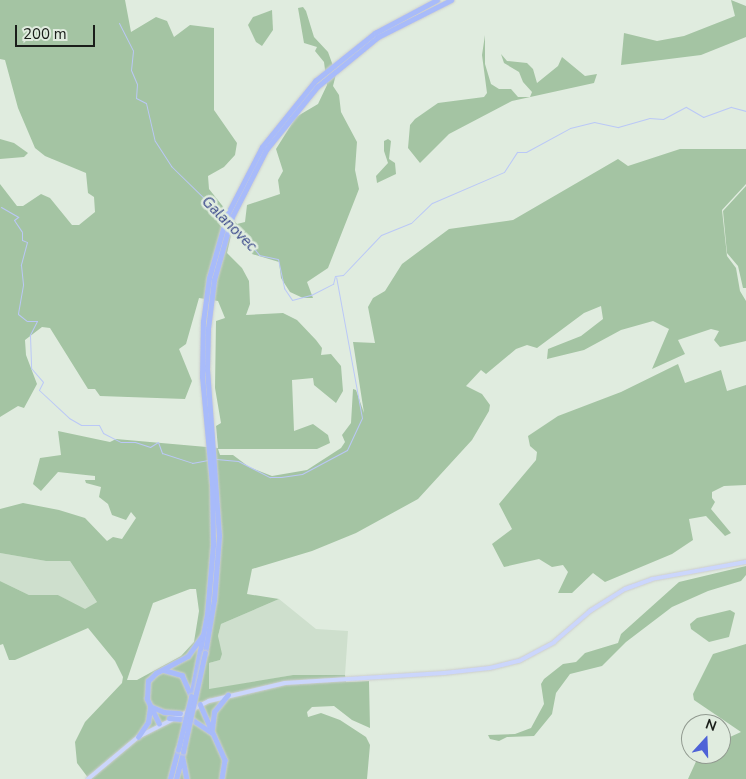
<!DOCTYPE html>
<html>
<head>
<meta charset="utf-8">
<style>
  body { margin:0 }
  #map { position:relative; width:746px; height:779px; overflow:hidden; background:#e0ecdf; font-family:"Nunito Sans",sans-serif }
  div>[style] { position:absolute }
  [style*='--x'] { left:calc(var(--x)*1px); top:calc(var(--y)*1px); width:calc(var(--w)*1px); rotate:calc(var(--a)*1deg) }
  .built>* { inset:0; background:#cedfcd }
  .green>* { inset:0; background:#a4c4a3 }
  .stream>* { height:1px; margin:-0.5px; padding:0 0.5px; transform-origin:0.5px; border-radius:0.5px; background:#bac8f7 }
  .roads { filter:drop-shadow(0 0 1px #cdcecd) drop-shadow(0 0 1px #cdcecd) }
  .primary>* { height:4px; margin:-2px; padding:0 2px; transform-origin:2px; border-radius:2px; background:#cbd6fc }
  .highway>* { height:4.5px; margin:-2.25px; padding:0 2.25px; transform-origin:2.25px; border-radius:2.25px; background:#a8bbfa }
  .bridges { filter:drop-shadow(0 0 1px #cdcecd) drop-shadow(0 0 1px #cdcecd) }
  .highway-bridge>* { height:4.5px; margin:-2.25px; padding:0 2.25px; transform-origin:2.25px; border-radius:2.25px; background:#a8bbfa }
  span { translate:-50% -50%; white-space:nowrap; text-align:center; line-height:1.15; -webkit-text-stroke:5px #e0ecdf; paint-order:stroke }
  .water-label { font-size:15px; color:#354388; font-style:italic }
  .north { position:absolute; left:681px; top:714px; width:50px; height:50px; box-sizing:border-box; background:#e0ecdf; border:1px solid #919a90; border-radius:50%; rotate:20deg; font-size:14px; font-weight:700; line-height:20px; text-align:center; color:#1a1e1a }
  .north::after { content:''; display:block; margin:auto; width:18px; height:22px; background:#4e62d7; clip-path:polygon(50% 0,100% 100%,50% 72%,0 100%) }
  .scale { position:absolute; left:15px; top:25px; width:80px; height:22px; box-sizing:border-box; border:2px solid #1a1e1a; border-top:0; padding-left:6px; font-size:15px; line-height:18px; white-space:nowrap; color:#1a1e1a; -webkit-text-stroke:4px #e0ecdf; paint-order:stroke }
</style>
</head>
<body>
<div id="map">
  <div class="built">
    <div style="clip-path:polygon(0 553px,46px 561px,70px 561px,97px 602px,85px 610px,58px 595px,29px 595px,0 581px)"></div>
    <div style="clip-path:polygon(279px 599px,316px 629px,348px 631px,345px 675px,293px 675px,209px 690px,209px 663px,220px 660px,218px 636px,221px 624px)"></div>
  </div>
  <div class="green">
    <div style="clip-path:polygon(evenodd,0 0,125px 0,131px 32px,156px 17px,167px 21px,174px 37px,190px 25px,214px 28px,214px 110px,237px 143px,235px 155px,224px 167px,208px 176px,209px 189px,237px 224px,245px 222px,247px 205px,280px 194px,278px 180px,283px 171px,276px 149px,296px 117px,318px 104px,327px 85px,324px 62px,315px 51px,317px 47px,304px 43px,298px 8px,303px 7px,306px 11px,314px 37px,328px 52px,336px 74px,333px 86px,339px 95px,341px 112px,357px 142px,355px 170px,359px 189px,328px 268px,307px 282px,313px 298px,303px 298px,290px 292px,281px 278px,279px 262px,252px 254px,249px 245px,231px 235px,227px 253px,242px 268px,249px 281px,250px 304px,246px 315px,283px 313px,297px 320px,316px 340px,322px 348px,321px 355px,331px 354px,341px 366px,343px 391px,336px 403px,314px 385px,313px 378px,292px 380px,294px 431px,313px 424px,328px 435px,330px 443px,317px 449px,218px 449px,220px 455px,233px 455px,249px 467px,272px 476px,307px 470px,341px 448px,345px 442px,342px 435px,351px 423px,353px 389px,356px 390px,364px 413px,353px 342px,375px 343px,368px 307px,373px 298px,385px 291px,402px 264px,449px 229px,513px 220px,618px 159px,628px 166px,680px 149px,746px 149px,746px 184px,722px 210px,727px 256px,736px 268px,740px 291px,746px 301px,746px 341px,720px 347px,714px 340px,719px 331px,711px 329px,678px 340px,685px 354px,652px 369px,669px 329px,653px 321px,621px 330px,584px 350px,547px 359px,548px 349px,581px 336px,603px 319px,601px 306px,584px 313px,537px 348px,527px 345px,516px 349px,486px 374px,481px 370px,466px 386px,482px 394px,490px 405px,489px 411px,472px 440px,418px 499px,356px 533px,312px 551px,252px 569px,247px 594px,279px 599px,221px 624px,218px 636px,222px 654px,220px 660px,209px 663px,209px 689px,293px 675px,345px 675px,346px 682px,369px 681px,370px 728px,352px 720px,334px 706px,312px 707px,307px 712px,308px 717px,321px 713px,340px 720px,366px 737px,370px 745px,367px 779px,89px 779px,77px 763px,75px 742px,85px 722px,122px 683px,123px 677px,115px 661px,88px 628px,15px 660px,9px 660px,3px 644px,0 645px,0 581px,29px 595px,58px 595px,85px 609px,97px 602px,70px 561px,46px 561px,0 553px,0 509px,23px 503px,59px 510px,85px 518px,107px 541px,113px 537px,122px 539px,136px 518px,131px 512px,126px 520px,112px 515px,108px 504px,99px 497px,101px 487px,86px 483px,85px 480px,95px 480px,95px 476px,58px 472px,41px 491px,33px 484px,40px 458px,61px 455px,58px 431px,110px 442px,116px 439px,218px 448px,216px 426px,221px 423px,215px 388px,216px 321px,225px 318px,218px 301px,199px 298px,186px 344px,179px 349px,192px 381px,185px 399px,100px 396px,95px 389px,88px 389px,50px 328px,42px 327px,25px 340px,26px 355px,37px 384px,24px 408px,18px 406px,0 417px,0 184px,17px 206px,23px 206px,41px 194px,50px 198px,72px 225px,79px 225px,95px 212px,94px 197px,88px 193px,86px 173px,45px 156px,35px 148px,18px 108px,5px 60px,0 59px,0 0,190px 589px,196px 589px,199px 611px,194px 642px,181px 656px,137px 680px,127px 680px,153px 603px,190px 589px)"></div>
    <div style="clip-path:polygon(731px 0,746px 6px,746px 37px,701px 55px,621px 65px,624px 33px,657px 41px,684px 36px,735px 16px)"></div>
    <div style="clip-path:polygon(272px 10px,273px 30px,262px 46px,256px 42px,248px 25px,253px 17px)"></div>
    <div style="clip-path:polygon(485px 35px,485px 64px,491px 84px,499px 89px,511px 89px,518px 97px,530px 97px,532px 92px,523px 82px,519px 72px,504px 63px,501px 54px,507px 61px,527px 63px,533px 69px,537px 83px,558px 66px,562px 57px,585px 76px,597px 74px,594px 83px,512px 101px,449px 134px,420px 163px,408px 148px,410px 125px,415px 119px,438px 103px,484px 97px,487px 93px,482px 55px)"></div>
    <div style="clip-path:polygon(0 139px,14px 143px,28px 153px,24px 157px,0 159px)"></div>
    <div style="clip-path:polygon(388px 139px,391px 141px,389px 159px,395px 163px,396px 174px,377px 183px,376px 176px,388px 163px,384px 151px,384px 141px)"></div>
    <div style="clip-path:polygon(746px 186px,746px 288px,743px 288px,738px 266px,727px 253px,723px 211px)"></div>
    <div style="clip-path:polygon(678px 364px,685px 383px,721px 370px,727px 391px,746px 385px,746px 485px,724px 486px,712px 492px,712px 498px,715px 502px,711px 509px,731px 533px,725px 536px,706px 516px,689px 519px,693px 540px,672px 554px,605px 582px,593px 573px,572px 593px,558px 593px,568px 572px,563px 565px,552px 567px,539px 559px,504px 567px,492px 544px,512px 529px,499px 504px,536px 460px,537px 452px,530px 446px,528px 436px,558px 416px,621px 392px)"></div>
    <div style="clip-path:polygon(746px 566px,746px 575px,741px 581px,708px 591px,672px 607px,626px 642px,602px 666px,570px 674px,556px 693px,552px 714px,534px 736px,507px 737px,499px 741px,490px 739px,488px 735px,515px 734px,531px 728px,544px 704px,541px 684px,544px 679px,563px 664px,576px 662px,585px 653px,618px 643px,621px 634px,679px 582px)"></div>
    <div style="clip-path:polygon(730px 610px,735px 613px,729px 637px,709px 642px,691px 629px,690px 624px,697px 618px)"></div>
    <div style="clip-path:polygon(746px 644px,746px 779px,688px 779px,699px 755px,721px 754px,721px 741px,741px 732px,694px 700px,693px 694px,713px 654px)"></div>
  </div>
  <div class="stream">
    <div style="--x:119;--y:23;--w:31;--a:63"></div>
    <div style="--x:133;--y:51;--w:19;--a:96"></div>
    <div style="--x:131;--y:70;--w:15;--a:67"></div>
    <div style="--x:137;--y:84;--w:14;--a:94"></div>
    <div style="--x:136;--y:98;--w:11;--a:27"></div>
    <div style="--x:146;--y:103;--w:39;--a:77"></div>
    <div style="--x:155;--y:141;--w:30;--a:57"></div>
    <div style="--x:171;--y:166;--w:56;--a:44.3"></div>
    <div style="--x:211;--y:205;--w:21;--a:55"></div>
    <div style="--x:1;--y:207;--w:20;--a:30"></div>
    <div style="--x:18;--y:217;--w:5;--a:143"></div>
    <div style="--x:14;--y:220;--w:14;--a:56"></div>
    <div style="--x:22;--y:232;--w:8;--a:90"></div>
    <div style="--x:22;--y:240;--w:5;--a:22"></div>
    <div style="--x:27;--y:242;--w:24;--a:105"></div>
    <div style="--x:21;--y:265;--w:20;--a:84"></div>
    <div style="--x:23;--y:285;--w:29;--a:100"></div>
    <div style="--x:18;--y:314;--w:11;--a:38"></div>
    <div style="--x:27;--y:321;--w:10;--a:0"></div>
    <div style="--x:37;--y:321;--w:16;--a:117"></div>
    <div style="--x:30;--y:335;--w:33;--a:88"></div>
    <div style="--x:31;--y:368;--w:18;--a:49"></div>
    <div style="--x:43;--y:382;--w:9;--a:117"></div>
    <div style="--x:39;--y:390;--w:41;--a:43"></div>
    <div style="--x:69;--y:418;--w:14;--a:30"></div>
    <div style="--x:81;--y:425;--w:18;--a:0"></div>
    <div style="--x:99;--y:425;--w:9;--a:63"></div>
    <div style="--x:103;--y:433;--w:20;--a:27"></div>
    <div style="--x:121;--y:442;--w:14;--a:0"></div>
    <div style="--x:135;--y:442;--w:16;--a:18"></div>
    <div style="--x:150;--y:447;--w:9;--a:-32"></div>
    <div style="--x:158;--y:442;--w:12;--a:70"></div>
    <div style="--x:162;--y:453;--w:32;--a:18"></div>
    <div style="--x:192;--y:463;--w:15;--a:-11"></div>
    <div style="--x:226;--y:225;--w:9;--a:41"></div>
    <div style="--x:233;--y:231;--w:6;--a:-9"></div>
    <div style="--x:239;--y:230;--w:32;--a:51"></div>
    <div style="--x:259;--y:255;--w:19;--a:12"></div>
    <div style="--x:278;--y:259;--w:30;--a:78"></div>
    <div style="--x:284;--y:288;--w:14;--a:56"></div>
    <div style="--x:292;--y:300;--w:20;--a:-15"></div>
    <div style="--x:311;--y:295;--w:25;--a:-27"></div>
    <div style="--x:333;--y:284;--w:8;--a:-76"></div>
    <div style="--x:335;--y:276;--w:8;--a:-7"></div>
    <div style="--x:343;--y:275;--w:55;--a:-46.5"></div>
    <div style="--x:381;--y:235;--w:32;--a:-22"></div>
    <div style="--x:411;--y:223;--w:29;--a:-44"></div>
    <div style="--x:432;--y:203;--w:78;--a:-23.3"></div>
    <div style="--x:504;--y:172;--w:24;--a:-57"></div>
    <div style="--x:517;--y:152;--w:9;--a:0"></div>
    <div style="--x:526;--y:152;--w:50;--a:-28.6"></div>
    <div style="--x:570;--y:128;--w:25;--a:-14"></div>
    <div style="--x:594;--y:122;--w:25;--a:12"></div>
    <div style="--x:618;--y:127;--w:32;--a:-16"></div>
    <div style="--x:649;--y:118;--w:14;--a:4"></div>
    <div style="--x:663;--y:119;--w:26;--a:-28"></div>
    <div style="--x:686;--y:107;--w:20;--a:30"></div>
    <div style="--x:703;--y:117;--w:30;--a:-20"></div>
    <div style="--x:731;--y:107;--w:16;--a:15"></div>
    <div style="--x:216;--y:459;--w:22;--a:5"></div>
    <div style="--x:238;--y:461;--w:36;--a:27"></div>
    <div style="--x:270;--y:477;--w:11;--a:0"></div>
    <div style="--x:281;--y:477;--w:21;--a:-8"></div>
    <div style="--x:302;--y:474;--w:51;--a:-28.1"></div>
    <div style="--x:347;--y:450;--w:35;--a:-65"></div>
    <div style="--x:362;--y:418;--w:143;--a:-100.4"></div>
  </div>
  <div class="roads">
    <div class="primary">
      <div style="--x:88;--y:779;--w:65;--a:-40"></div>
      <div style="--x:138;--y:737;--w:80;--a:-26.9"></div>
      <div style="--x:209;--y:701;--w:78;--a:-13.3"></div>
      <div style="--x:285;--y:683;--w:159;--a:-3.6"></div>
      <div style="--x:444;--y:673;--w:46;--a:-6.2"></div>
      <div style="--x:490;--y:668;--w:30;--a:-14"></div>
      <div style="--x:519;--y:661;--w:40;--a:-28"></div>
      <div style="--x:554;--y:642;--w:48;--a:-40.7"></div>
      <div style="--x:590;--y:611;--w:41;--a:-32.2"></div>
      <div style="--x:625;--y:589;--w:29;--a:-20"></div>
      <div style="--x:652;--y:579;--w:96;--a:-10.3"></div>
    </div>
    <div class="highway">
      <div style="--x:205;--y:653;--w:54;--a:-80.4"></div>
      <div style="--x:214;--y:600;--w:64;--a:-85.5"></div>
      <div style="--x:219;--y:536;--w:166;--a:-94.1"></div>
      <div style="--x:207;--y:370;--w:41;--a:-88.6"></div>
      <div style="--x:208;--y:329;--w:49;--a:-83"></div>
      <div style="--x:214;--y:280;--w:66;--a:-74.1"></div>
      <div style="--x:232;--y:217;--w:75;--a:-63.1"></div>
      <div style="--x:266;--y:150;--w:81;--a:-51"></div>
      <div style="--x:317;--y:87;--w:79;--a:-39.3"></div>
      <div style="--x:378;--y:37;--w:82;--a:-26.9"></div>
      <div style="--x:164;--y:670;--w:19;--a:16"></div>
      <div style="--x:182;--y:675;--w:20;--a:66"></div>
      <div style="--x:191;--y:697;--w:84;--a:-79"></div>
      <div style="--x:207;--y:615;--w:70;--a:-85.1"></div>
      <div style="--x:213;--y:545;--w:61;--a:-90.9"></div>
      <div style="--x:212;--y:484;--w:107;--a:-95.3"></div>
      <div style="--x:202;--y:377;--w:55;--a:-89"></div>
      <div style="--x:203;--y:322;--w:44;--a:-82.2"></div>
      <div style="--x:209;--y:278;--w:66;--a:-74.1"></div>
      <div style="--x:227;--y:215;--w:76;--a:-62.8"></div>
      <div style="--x:262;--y:147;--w:85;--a:-51.2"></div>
      <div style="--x:315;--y:81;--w:77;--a:-38.7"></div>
      <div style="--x:375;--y:33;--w:70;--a:-28"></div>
      <div style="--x:200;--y:704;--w:61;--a:65.9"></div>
      <div style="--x:225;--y:760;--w:19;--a:99"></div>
      <div style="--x:150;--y:706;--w:15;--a:23"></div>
      <div style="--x:164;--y:712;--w:16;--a:4"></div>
      <div style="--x:169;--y:718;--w:24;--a:5"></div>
      <div style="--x:193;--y:720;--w:22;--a:34"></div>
      <div style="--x:159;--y:724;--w:28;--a:-116"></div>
      <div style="--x:147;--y:699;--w:18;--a:-87"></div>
      <div style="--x:148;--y:681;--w:11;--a:-45"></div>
      <div style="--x:156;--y:673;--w:36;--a:-28"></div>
      <div style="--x:188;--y:656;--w:24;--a:-55"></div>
      <div style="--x:212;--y:729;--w:17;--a:-83"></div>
      <div style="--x:214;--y:712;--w:22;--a:-51"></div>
      <div style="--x:138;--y:737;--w:18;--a:-56"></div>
      <div style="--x:148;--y:722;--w:15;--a:-82"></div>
      <div style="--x:183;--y:759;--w:20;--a:79"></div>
      <div style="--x:170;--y:779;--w:30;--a:-75"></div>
      <div style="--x:176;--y:779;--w:28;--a:-75"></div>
    </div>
  </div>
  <div class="bridges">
    <div class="highway-bridge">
      <div style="--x:178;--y:750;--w:55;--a:-76.2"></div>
      <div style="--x:183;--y:752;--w:101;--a:-77.5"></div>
    </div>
  </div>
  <div class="water-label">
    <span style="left:229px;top:224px;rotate:45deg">Galanovec</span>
  </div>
  <div class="north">N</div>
  <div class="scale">200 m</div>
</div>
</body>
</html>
